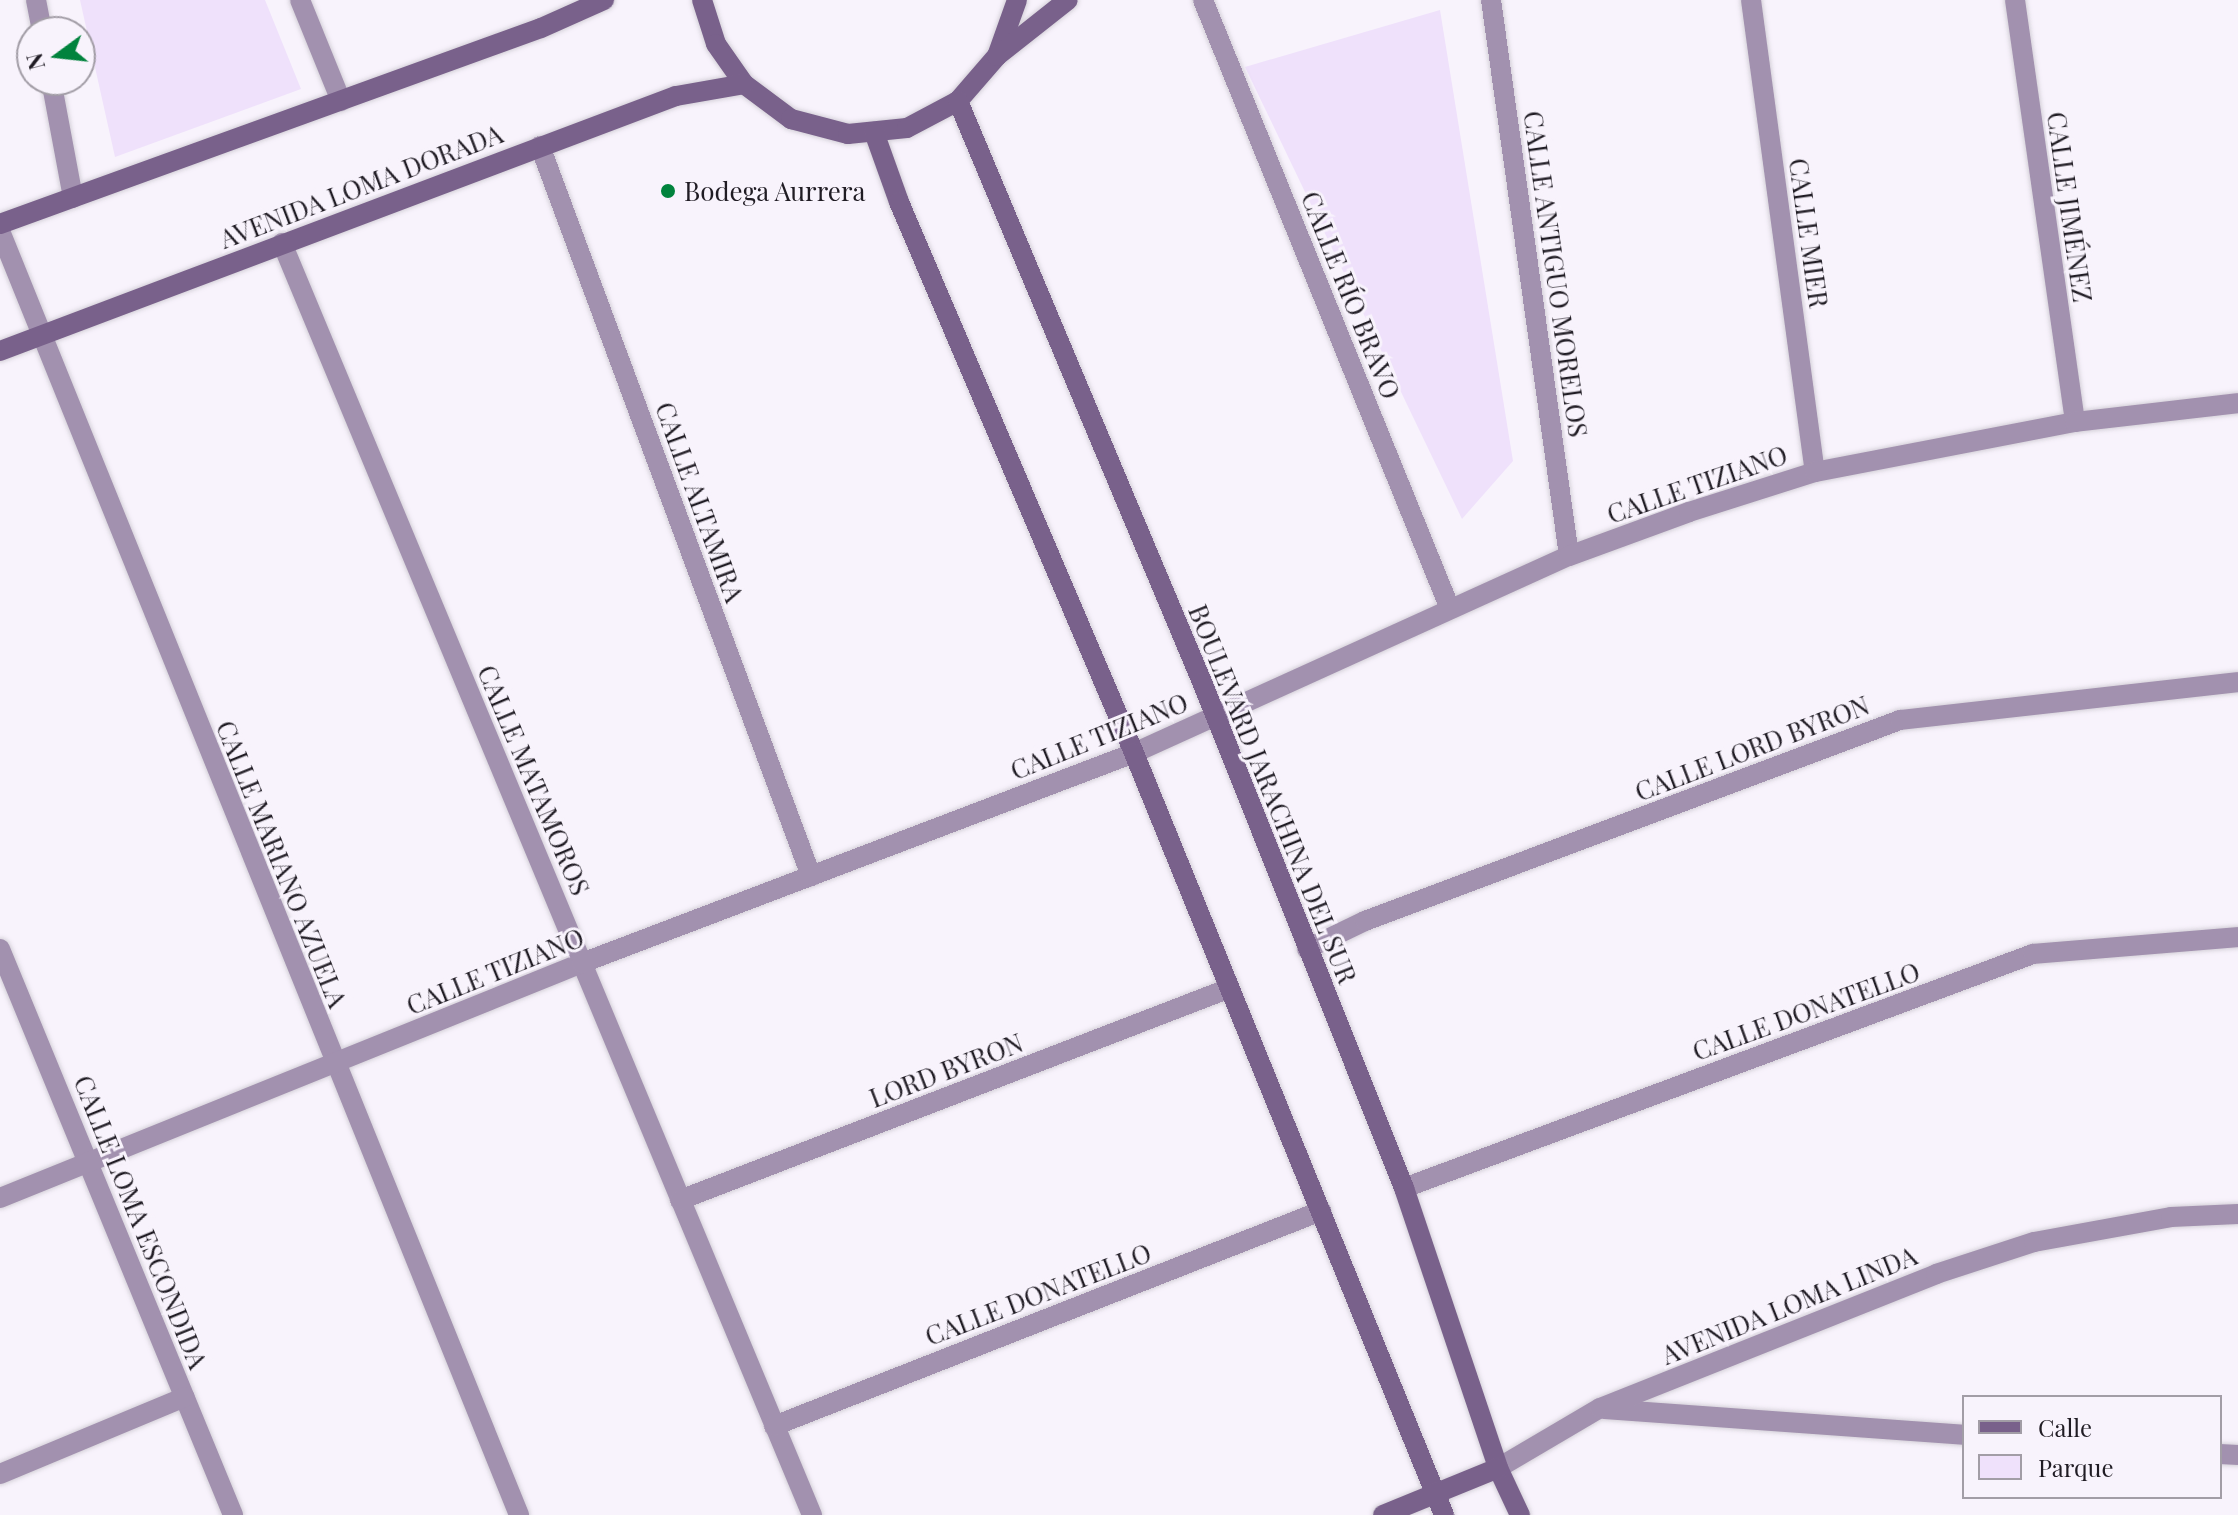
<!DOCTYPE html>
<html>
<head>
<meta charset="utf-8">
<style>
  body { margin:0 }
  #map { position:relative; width:2238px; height:1515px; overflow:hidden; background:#f8f3fc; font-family:"Playfair Display",serif }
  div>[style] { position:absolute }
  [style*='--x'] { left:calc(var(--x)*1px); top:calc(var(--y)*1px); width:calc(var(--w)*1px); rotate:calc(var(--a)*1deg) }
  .green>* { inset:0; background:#efe1fb }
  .roads { filter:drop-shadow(0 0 2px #d5d1d9) drop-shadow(0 0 2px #d5d1d9) }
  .street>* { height:20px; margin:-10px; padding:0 10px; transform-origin:10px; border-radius:10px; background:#a291af }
  .secondary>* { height:20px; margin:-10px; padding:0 10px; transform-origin:10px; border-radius:10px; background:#79618b }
  .dots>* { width:22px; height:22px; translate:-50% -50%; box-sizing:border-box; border:4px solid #f8f3fc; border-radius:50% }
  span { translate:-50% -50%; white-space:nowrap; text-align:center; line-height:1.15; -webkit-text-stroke:6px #f8f3fc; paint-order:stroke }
  .street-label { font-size:26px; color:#201c24 }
  .poi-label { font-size:26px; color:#201c24 }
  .left { translate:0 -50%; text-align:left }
  .legend { position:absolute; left:1962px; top:1395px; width:260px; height:104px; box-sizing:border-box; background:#f8f3fc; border:2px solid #a29da6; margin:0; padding:10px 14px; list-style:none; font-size:24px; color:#201c24 }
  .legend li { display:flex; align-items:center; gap:16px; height:40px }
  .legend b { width:40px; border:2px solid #a29da6 }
  .north { position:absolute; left:16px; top:16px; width:80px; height:80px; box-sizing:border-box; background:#f8f3fc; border:2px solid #a29da6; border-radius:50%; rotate:255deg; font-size:22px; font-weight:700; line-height:32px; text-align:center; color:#201c24 }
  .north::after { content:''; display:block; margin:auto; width:28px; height:36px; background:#01833d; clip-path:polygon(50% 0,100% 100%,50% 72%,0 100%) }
</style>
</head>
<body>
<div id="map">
  <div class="green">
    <div style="clip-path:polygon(80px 0,265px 0,301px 89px,115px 157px)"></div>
    <div style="clip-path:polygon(1440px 10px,1513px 461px,1462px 519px,1245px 67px)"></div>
  </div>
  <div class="roads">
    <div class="street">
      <div style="--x:36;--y:0;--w:33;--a:79"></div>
      <div style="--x:300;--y:0;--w:109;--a:67.9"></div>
      <div style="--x:1203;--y:0;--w:657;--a:67.92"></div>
      <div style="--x:1491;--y:0;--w:561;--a:82.01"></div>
      <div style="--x:1751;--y:0;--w:476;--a:82.3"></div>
      <div style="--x:2015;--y:0;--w:426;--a:81.9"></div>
      <div style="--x:51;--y:80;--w:120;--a:79.4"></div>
      <div style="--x:540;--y:146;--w:779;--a:69.63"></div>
      <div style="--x:0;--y:231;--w:1385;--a:67.99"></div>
      <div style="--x:282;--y:243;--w:1378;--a:67.38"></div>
      <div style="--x:0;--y:949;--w:612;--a:67.62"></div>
      <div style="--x:1307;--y:949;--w:64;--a:-25.8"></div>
      <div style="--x:1365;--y:921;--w:572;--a:-20.59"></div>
      <div style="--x:1900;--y:720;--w:340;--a:-6.4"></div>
      <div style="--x:1404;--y:1188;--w:671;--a:-20.41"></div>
      <div style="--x:2033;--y:954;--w:206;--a:-4.7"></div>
      <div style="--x:0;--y:1198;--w:628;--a:-21.99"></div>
      <div style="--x:582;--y:963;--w:591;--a:-20.83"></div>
      <div style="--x:1134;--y:753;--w:478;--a:-24.4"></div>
      <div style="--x:1569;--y:556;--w:128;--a:-20.1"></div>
      <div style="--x:1689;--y:512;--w:132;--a:-17.6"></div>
      <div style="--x:1815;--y:472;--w:265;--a:-10.9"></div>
      <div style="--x:2075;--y:422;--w:164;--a:-6.6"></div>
      <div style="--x:680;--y:1200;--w:589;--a:-21.08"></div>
      <div style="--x:1604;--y:1409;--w:361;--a:4.1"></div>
      <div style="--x:774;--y:1426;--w:588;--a:-21.46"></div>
      <div style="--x:2220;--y:1454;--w:18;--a:3"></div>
      <div style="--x:1498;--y:1468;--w:118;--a:-30.5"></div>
      <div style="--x:1600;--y:1408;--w:362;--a:-21.7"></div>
      <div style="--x:1936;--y:1274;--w:103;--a:-18.1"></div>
      <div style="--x:2034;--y:1242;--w:139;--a:-10.3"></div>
      <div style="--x:2171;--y:1217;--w:67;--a:-2.6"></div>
      <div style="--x:0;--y:1474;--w:200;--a:-22.6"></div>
    </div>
    <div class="secondary">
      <div style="--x:702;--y:0;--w:46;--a:72.3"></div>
      <div style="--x:716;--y:44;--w:49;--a:55"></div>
      <div style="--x:744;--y:84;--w:59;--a:36.7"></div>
      <div style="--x:791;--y:119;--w:59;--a:14.7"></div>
      <div style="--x:848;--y:134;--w:59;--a:-5.8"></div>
      <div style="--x:907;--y:128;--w:58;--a:-27.9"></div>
      <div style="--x:958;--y:101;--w:60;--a:-49.1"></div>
      <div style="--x:997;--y:56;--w:59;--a:-70.3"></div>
      <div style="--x:997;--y:56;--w:90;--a:-38.3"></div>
      <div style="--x:958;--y:101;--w:630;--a:67.22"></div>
      <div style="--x:1202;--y:682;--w:545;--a:68.24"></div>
      <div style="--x:1404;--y:1188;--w:295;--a:71.4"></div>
      <div style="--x:1498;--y:1468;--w:52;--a:64.9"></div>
      <div style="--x:874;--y:132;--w:74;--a:70.3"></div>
      <div style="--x:899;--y:202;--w:599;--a:66.9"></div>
      <div style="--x:1134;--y:753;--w:823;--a:67.86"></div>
      <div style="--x:0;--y:224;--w:575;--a:-19.92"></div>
      <div style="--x:541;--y:28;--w:69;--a:-24"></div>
      <div style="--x:0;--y:351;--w:722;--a:-20.67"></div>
      <div style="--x:676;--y:96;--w:69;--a:-10"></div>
      <div style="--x:1383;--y:1515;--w:124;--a:-22.2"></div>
    </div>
  </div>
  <div class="dots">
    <div style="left:668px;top:191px;background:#01833d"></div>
  </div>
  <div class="street-label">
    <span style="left:361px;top:186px;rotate:-21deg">AVENIDA LOMA DORADA</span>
    <span style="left:2070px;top:207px;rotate:82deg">CALLE JIMÉNEZ</span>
    <span style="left:1809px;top:233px;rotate:82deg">CALLE MIER</span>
    <span style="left:1556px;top:274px;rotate:82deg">CALLE ANTIGUO MORELOS</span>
    <span style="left:1351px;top:295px;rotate:68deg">CALLE RÍO BRAVO</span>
    <span style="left:1697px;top:484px;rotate:-19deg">CALLE TIZIANO</span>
    <span style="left:700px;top:502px;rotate:70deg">CALLE ALTAMIRA</span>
    <span style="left:1099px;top:736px;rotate:-22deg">CALLE TIZIANO</span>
    <span style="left:1752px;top:748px;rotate:-21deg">CALLE LORD BYRON</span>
    <span style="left:534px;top:780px;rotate:67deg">CALLE MATAMOROS</span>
    <span style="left:1273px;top:794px;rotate:68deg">BOULEVARD JARACHINA DEL SUR</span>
    <span style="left:282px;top:864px;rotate:68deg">CALLE MARIANO AZUELA</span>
    <span style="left:495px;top:971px;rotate:-22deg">CALLE TIZIANO</span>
    <span style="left:1806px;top:1011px;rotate:-20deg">CALLE DONATELLO</span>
    <span style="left:946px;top:1070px;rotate:-21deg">LORD BYRON</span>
    <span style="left:141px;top:1222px;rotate:68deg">CALLE LOMA ESCONDIDA</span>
    <span style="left:1038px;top:1294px;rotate:-21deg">CALLE DONATELLO</span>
    <span style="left:1789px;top:1305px;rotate:-22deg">AVENIDA LOMA LINDA</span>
  </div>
  <div class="poi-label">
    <span class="left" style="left:684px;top:191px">Bodega Aurrera</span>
  </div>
  <ul class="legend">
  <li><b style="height:10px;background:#79618b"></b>Calle</li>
  <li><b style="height:22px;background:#efe1fb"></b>Parque</li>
  </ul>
  <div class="north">N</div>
</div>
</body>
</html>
